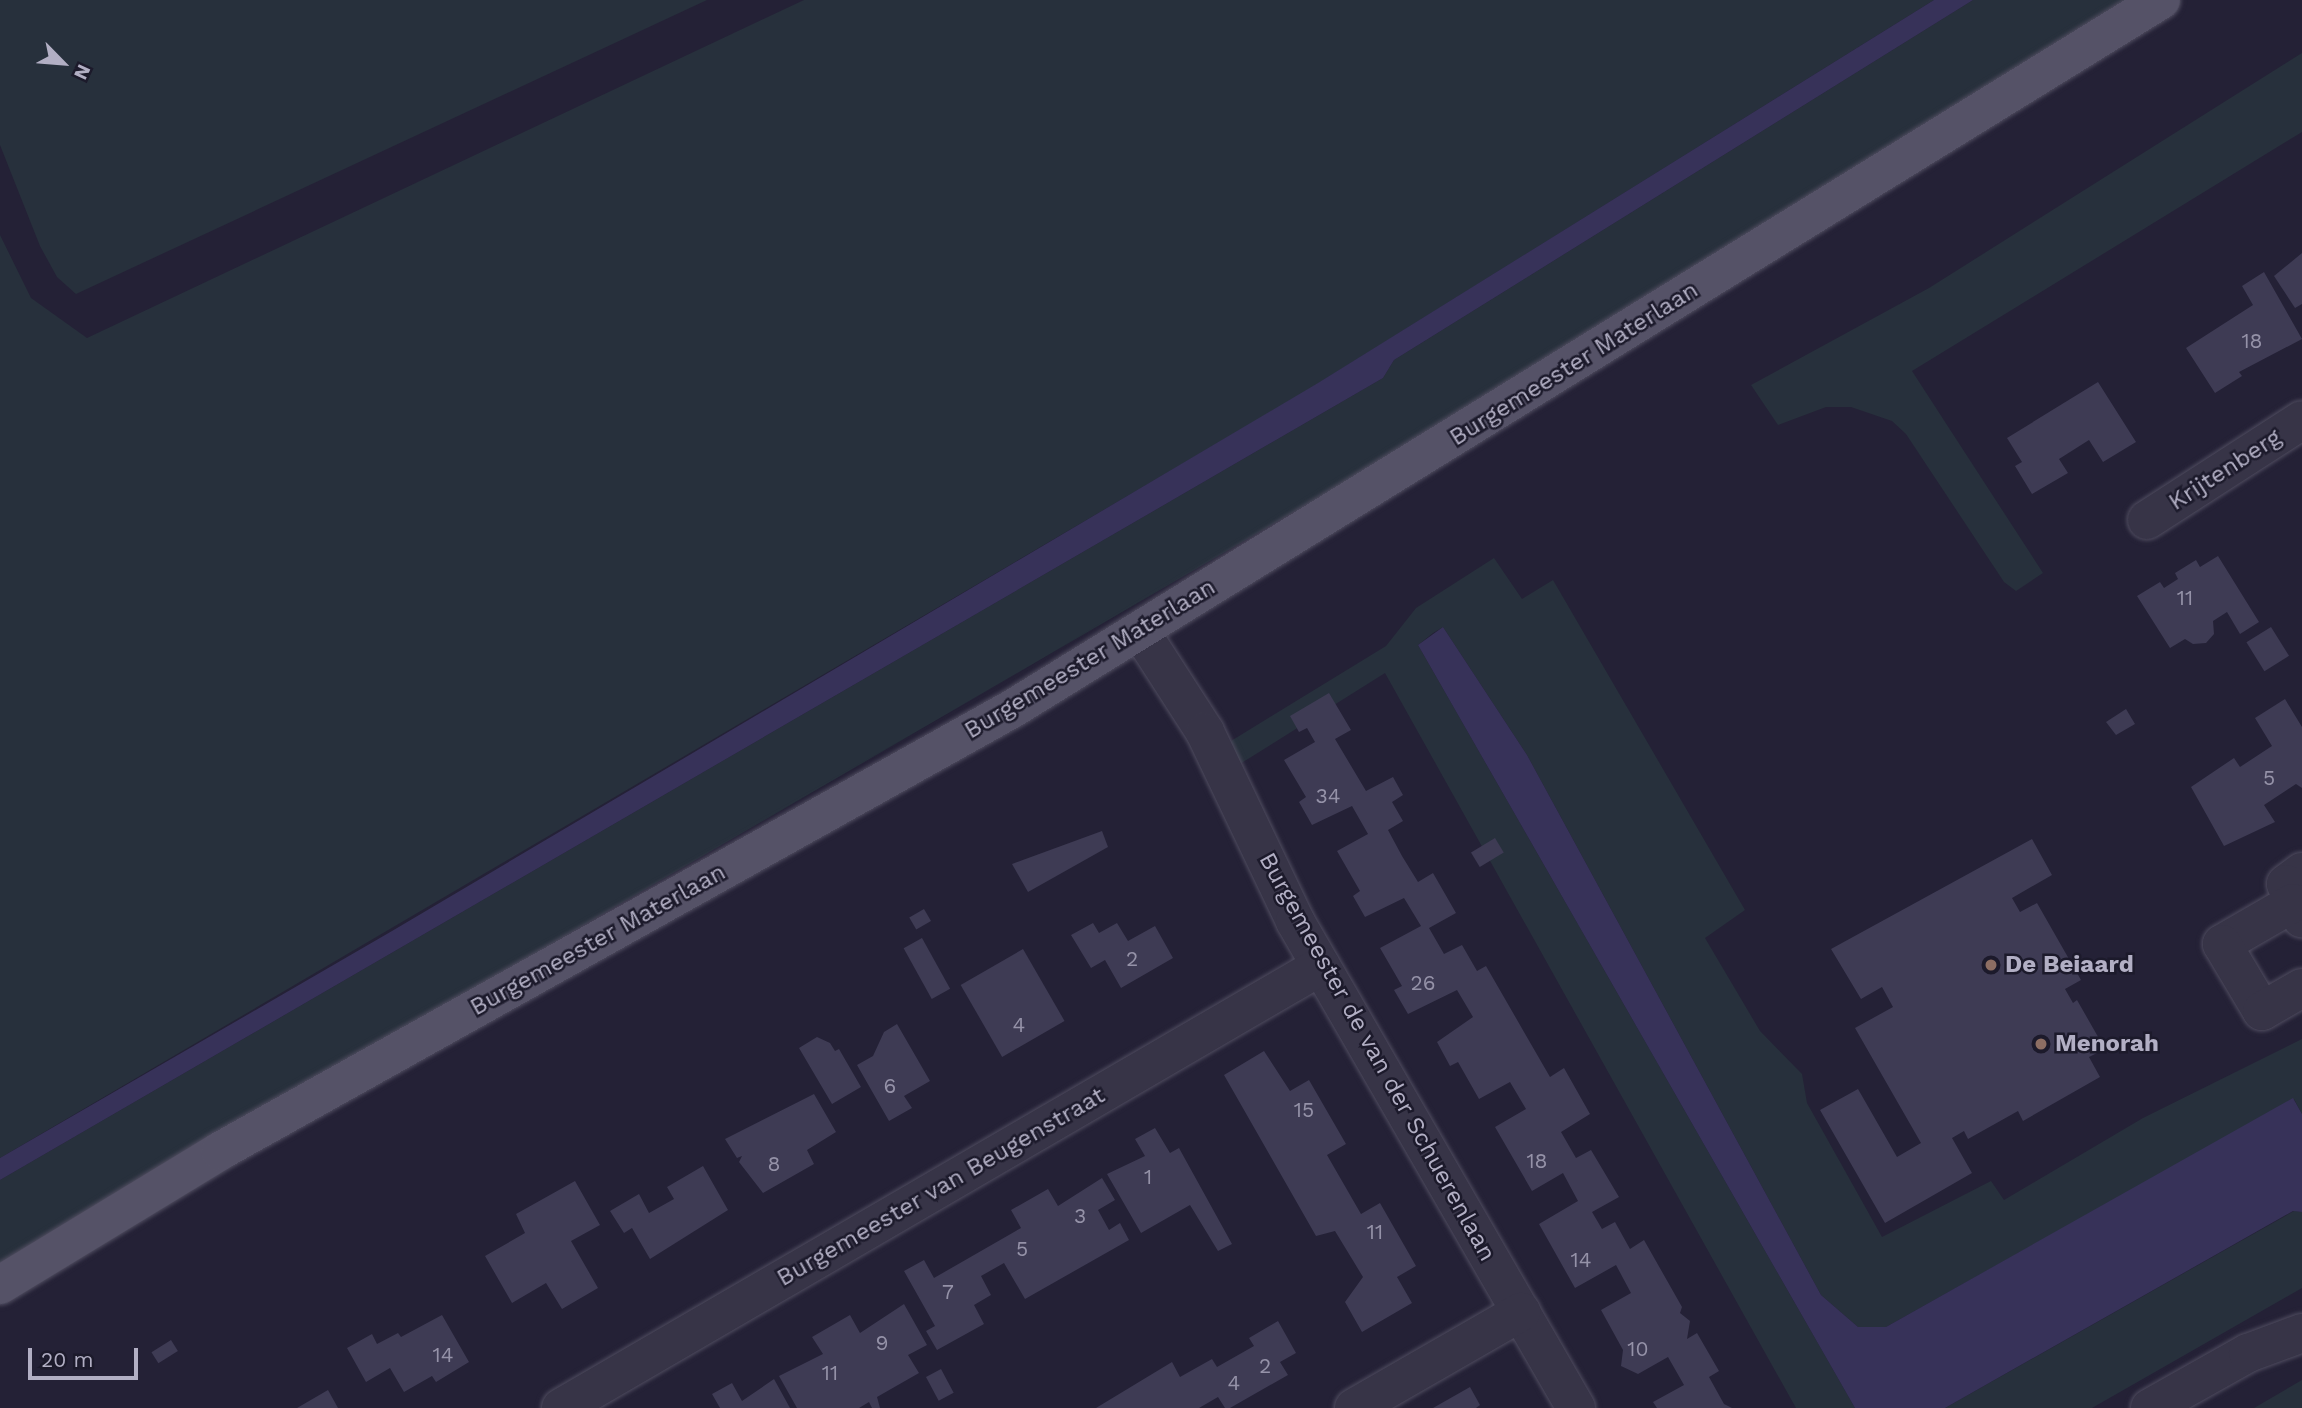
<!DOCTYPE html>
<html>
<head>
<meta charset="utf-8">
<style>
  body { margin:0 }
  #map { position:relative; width:2302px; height:1408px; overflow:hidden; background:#242136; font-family:"Work Sans",sans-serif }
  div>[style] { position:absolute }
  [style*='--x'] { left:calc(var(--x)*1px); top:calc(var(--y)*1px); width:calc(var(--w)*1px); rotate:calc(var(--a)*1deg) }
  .green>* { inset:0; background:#27303c }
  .water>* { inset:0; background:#373259 }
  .building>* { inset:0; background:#3e3b54; transform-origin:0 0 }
  .roads { filter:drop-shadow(0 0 2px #4f4c5f) drop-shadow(0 0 2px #4f4c5f) }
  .minor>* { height:38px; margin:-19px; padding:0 19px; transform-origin:19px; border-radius:19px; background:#373447 }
  .major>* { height:38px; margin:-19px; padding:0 19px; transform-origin:19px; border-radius:19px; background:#555267 }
  .dots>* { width:19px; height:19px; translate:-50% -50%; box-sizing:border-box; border:4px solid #1c1a2b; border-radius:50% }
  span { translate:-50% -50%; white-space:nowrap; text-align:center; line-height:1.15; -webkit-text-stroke:5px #1c1a2b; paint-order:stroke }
  .number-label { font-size:21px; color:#9592a8 }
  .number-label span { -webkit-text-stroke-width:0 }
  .street-label { font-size:24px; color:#b2afc4 }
  .poi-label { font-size:24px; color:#b2afc4; font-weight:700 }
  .left { translate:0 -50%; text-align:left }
  .north { position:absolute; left:28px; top:28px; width:70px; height:70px; -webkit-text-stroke:5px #1c1a2b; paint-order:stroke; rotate:115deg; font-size:19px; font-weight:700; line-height:28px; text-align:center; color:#b2afc4 }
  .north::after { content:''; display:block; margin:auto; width:24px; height:32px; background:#b2afc4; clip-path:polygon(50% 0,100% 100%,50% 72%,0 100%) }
  .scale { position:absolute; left:28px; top:1348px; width:110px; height:32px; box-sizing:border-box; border:4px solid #b2afc4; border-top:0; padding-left:9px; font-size:21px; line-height:24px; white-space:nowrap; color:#b2afc4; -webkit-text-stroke:5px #1c1a2b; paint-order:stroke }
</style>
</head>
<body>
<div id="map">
  <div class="green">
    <div style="clip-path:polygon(0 0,707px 0,76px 294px,57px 277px,40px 246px,0 145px)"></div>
    <div style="clip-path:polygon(804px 0,1934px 0,1301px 394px,0 1158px,0 235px,31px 298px,87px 338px)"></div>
    <div style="clip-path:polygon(1973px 0,2127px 0,1433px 431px,0 1265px,0 1180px,1383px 378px,1394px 360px)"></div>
    <div style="clip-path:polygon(2302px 53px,2302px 132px,1912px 371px,2043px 573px,2016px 591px,2004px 582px,1906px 434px,1892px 421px,1851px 407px,1826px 407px,1778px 425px,1751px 385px,1929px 288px)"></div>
    <div style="clip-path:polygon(1494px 558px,1522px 599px,1553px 580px,1745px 910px,1705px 938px,1760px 1031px,1802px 1074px,1807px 1103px,1882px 1237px,1991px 1181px,2004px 1200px,2143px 1118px,2302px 1039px,2302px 1114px,2294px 1099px,1886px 1327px,1858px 1327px,1821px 1295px,1527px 755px,1443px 627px,1433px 633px,1418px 645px,1855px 1408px,1796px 1408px,1385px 673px,1240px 764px,1231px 741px,1386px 646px,1416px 608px)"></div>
    <div style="clip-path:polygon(2294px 1211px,2302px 1212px,2302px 1288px,2092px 1408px,1945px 1408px)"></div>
    <div style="clip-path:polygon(2302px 1380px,2302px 1408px,2254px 1408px)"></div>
  </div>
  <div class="water">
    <div style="clip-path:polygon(1934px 0,1973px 0,1394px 360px,1383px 378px,0 1180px,0 1158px,392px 931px,1318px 383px)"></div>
    <div style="clip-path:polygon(1443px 627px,1527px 755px,1821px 1295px,1858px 1327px,1886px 1327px,2293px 1098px,2302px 1114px,2302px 1212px,2293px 1211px,1945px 1408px,1855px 1408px,1418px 645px)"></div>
  </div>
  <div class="building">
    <div style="clip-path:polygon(2302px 253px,2302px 304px,2295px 308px,2274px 276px)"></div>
    <div style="clip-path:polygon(2264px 272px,2302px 339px,2239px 372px,2242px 376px,2215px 393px,2186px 348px,2253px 305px,2242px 286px)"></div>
    <div style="clip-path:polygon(2098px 382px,2136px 442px,2103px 462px,2089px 440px,2059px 459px,2068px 473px,2032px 494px,2015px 466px,2022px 462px,2007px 438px)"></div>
    <div style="clip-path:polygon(2218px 556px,2259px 622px,2240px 634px,2227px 612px,2213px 621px,2214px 634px,2206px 643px,2193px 644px,2185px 639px,2170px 648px,2137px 596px,2160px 582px,2164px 588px,2178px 579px,2175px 573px,2196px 560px,2200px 567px)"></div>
    <div style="left:2271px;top:627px;width:34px;height:29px;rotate:58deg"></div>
    <div style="clip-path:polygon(1329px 693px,1351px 730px,1335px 739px,1366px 791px,1393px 777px,1403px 795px,1392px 802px,1403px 821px,1388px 830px,1402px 856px,1418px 882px,1433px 873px,1456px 913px,1429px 928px,1444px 954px,1462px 945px,1477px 971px,1486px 966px,1550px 1077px,1564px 1068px,1590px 1114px,1561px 1132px,1576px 1158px,1591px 1150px,1619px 1197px,1592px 1212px,1602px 1229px,1615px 1222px,1630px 1249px,1644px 1240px,1682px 1307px,1680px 1313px,1690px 1321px,1687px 1339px,1697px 1333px,1719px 1371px,1709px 1377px,1724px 1404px,1732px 1408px,1657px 1408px,1653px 1402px,1684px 1385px,1668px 1357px,1638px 1374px,1621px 1366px,1623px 1350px,1601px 1310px,1631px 1293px,1616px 1265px,1575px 1288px,1539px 1224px,1578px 1201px,1563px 1173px,1532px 1191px,1495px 1127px,1526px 1109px,1510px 1082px,1479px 1099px,1458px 1062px,1450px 1066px,1437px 1042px,1473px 1017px,1457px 990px,1408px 1014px,1394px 990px,1402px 986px,1380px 948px,1421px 926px,1404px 898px,1365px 917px,1353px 896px,1360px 891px,1337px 851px,1368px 834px,1352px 806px,1312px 825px,1299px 802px,1306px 797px,1284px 760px,1315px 742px,1307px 728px,1299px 732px,1290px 716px)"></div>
    <div style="clip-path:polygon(2285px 699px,2302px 727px,2302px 788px,2296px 784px,2264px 805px,2275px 822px,2224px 846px,2191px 787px,2234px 758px,2240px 767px,2272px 746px,2255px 718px)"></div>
    <div style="clip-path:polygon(2126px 709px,2135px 724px,2116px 735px,2106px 722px)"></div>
    <div style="clip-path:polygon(1102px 831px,1108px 847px,1028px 892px,1012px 864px)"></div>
    <div style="left:1495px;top:838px;width:17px;height:28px;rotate:59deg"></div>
    <div style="clip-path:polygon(2032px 839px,2052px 875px,2012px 898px,2020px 912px,2037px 903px,2081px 980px,2065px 989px,2073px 1003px,2077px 1000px,2105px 1049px,2089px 1057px,2100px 1077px,2023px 1121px,2018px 1111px,1968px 1139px,1964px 1131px,1952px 1138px,1972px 1173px,1885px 1223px,1820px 1110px,1858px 1089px,1897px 1157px,1921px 1143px,1855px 1028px,1893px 1007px,1882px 987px,1861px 999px,1831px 949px)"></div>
    <div style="left:924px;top:909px;width:14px;height:17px;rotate:60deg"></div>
    <div style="clip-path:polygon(1093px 923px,1099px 933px,1117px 923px,1128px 941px,1155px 926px,1173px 958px,1121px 988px,1105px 960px,1091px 968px,1071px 935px)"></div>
    <div style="left:922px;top:938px;width:58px;height:21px;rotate:61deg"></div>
    <div style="left:1023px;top:949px;width:83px;height:72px;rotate:60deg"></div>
    <div style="clip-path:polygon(897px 1024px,930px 1081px,904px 1096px,912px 1108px,889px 1121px,857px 1065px,873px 1056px,884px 1032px)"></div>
    <div style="clip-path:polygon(817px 1037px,830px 1043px,835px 1051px,839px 1049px,861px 1087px,832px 1104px,799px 1048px)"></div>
    <div style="clip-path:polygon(1264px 1051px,1290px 1091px,1309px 1080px,1346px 1144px,1327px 1155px,1361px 1214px,1380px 1203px,1416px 1266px,1397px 1277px,1412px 1303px,1362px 1332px,1345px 1302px,1363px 1277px,1335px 1231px,1316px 1236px,1224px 1075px)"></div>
    <div style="clip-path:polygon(814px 1094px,836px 1132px,807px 1150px,814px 1164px,763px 1193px,739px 1162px,742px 1156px,737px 1158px,725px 1139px)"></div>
    <div style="clip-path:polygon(1155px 1128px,1170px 1153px,1179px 1148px,1232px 1244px,1218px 1251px,1190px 1205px,1141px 1233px,1107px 1174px,1145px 1156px,1135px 1139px)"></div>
    <div style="clip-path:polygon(703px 1166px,728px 1210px,650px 1259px,632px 1228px,624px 1233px,610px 1211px,639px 1194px,649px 1213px,674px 1199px,667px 1187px)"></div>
    <div style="clip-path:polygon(1102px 1178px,1115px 1200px,1098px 1210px,1109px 1230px,1120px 1223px,1129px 1240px,1025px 1299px,1004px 1263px,981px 1276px,991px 1295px,974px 1305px,984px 1324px,937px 1350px,926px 1331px,935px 1326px,904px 1271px,924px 1260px,934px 1278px,1021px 1228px,1011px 1210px,1048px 1189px,1058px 1206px)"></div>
    <div style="clip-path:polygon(575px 1181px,600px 1225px,571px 1241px,598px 1288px,562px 1309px,546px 1283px,512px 1303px,485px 1256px,525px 1233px,516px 1214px)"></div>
    <div style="clip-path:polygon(904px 1304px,927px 1345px,908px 1355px,919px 1373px,877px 1397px,880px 1408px,872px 1408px,869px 1402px,859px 1408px,797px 1408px,779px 1376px,823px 1354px,812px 1337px,850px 1315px,860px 1333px)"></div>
    <div style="clip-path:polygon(442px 1315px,469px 1362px,436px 1382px,432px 1376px,404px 1392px,390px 1368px,366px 1382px,347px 1348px,372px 1334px,377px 1344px,398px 1333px,401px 1337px)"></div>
    <div style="clip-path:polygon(1278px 1321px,1296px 1353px,1280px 1362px,1288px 1375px,1230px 1408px,1225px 1408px,1218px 1397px,1199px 1408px,1096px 1408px,1172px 1362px,1180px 1377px,1212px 1359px,1217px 1367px,1254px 1346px,1249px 1338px)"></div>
    <div style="left:171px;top:1340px;width:13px;height:23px;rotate:58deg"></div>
    <div style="left:941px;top:1369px;width:27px;height:17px;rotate:62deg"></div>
    <div style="clip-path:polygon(774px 1379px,790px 1408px,720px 1408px,712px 1394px,732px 1383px,742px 1401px)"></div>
    <div style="clip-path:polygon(1470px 1387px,1480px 1405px,1476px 1408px,1433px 1408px)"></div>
    <div style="clip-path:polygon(328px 1390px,338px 1408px,297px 1408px)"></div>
  </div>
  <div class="roads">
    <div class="minor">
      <div style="--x:2147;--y:520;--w:184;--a:-32.8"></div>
      <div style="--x:1140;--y:631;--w:120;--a:57.2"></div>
      <div style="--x:1205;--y:732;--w:209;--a:64.5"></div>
      <div style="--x:1295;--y:921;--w:562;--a:60.01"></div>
      <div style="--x:2302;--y:872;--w:20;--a:143"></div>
      <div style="--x:2286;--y:884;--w:38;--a:65"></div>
      <div style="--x:2293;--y:903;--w:82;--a:150"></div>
      <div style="--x:2222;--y:944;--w:78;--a:59.2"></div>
      <div style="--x:2262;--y:1011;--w:46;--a:-29.9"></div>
      <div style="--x:561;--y:1408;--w:879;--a:-30.18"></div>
      <div style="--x:1354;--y:1408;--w:193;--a:-29.9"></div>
      <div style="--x:2150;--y:1408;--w:112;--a:-29.3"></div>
      <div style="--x:2248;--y:1353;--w:58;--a:-20.3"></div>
    </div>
    <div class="major">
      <div style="--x:0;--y:1285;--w:258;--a:-31.3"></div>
      <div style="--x:220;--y:1151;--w:907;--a:-29.17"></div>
      <div style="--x:1012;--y:709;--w:1350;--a:-31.68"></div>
    </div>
  </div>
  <div class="dots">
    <div style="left:1991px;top:965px;background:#8d6e63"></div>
    <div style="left:2041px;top:1044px;background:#8d6e63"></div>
  </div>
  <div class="number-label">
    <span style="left:2252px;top:341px">18</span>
    <span style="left:2185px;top:598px">11</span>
    <span style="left:2269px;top:778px">5</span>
    <span style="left:1328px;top:796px">34</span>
    <span style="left:1132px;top:959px">2</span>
    <span style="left:1423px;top:983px">26</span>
    <span style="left:1019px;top:1025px">4</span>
    <span style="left:890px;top:1086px">6</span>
    <span style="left:1304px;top:1110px">15</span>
    <span style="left:1537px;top:1161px">18</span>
    <span style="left:774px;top:1164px">8</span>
    <span style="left:1148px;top:1177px">1</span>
    <span style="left:1080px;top:1216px">3</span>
    <span style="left:1375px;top:1232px">11</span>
    <span style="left:1022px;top:1249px">5</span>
    <span style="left:1581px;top:1260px">14</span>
    <span style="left:948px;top:1292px">7</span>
    <span style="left:882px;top:1343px">9</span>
    <span style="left:1638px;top:1349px">10</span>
    <span style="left:443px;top:1355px">14</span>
    <span style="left:1265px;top:1366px">2</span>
    <span style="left:830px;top:1373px">11</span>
    <span style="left:1234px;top:1383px">4</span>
  </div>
  <div class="street-label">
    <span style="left:1574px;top:364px;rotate:-32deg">Burgemeester Materlaan</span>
    <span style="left:2225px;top:470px;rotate:-33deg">Krijtenberg</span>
    <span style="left:1090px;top:659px;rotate:-31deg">Burgemeester Materlaan</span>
    <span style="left:598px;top:940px;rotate:-29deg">Burgemeester Materlaan</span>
    <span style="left:1377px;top:1057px;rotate:61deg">Burgemeester de van der Schuerenlaan</span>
    <span style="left:941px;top:1187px;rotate:-30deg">Burgemeester van Beugenstraat</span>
  </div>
  <div class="poi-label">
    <span class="left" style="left:2005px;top:965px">De Beiaard</span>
    <span class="left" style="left:2055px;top:1044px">Menorah</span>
  </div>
  <div class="north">N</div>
  <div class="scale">20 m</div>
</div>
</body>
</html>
